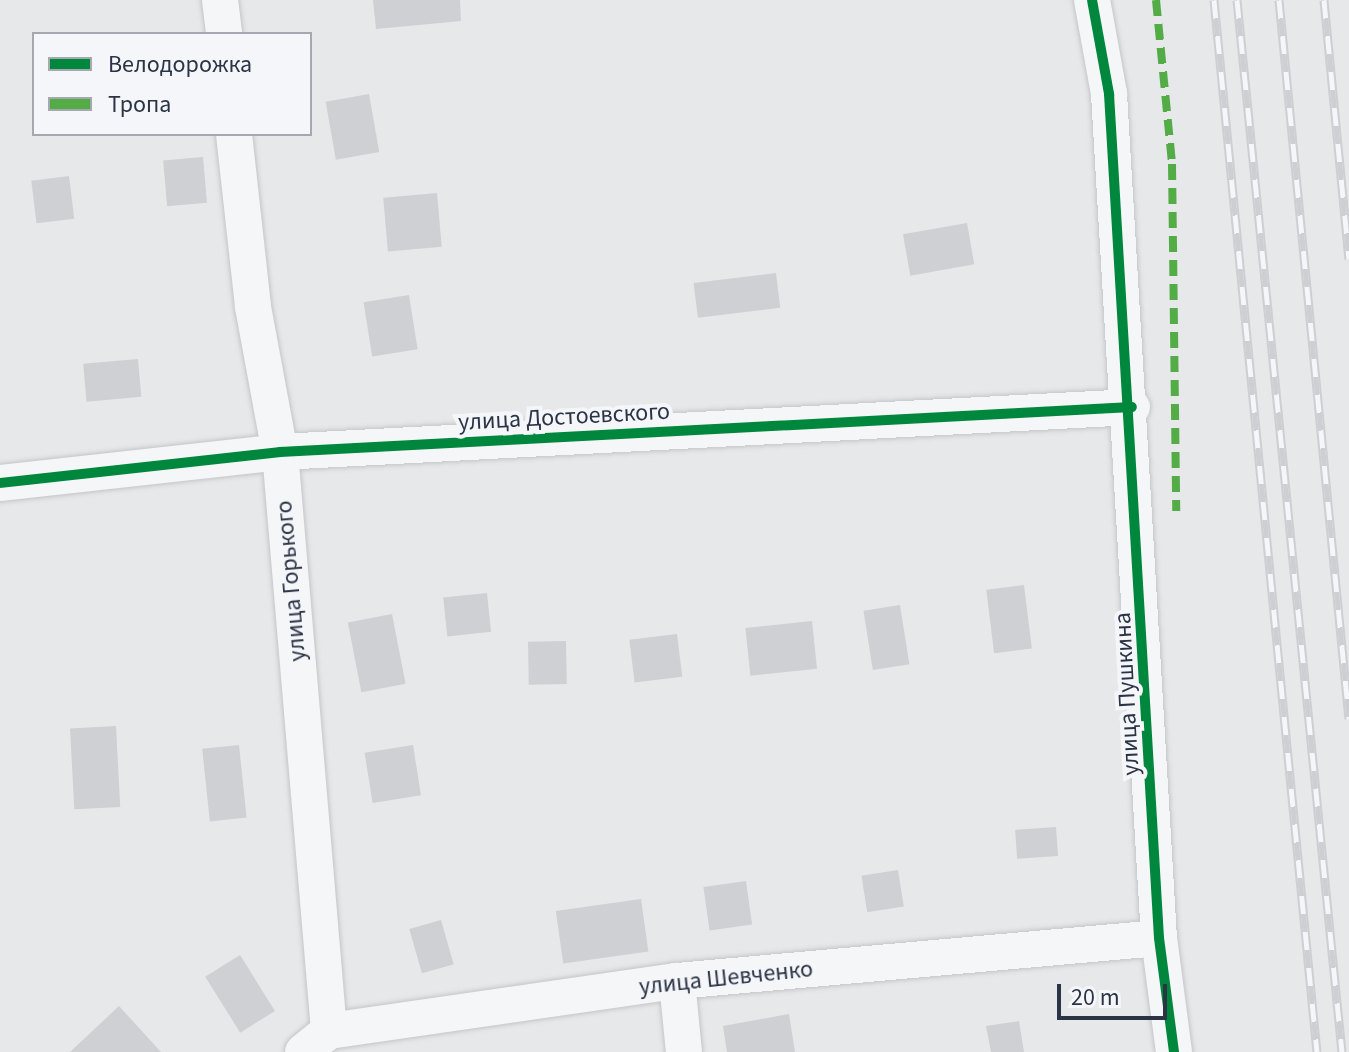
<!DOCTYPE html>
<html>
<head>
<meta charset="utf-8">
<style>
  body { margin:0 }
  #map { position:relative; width:1349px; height:1052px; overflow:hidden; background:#e6e8ea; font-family:"Source Sans 3",sans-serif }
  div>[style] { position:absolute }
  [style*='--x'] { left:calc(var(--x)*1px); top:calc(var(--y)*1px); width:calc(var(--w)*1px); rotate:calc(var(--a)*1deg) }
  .building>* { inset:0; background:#ced0d3; transform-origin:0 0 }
  .roads { filter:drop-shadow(0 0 2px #c4c6c8) drop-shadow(0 0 2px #c4c6c8) }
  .minor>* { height:36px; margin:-18px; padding:0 18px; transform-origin:18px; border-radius:18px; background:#f5f6f7 }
  .rail>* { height:9px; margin-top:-4.5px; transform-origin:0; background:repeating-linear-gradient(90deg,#f4f6f9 0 18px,#cecfd2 0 36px); box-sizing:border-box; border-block:2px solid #cecfd2 }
  .quiet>* { height:8px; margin-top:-4px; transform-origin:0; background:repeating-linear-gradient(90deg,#54ac47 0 16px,transparent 0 24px) }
  .cycleway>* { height:10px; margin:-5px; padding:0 5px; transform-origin:5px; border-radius:5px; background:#00873e }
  span { translate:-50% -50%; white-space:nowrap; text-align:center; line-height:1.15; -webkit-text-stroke:8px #f4f6f9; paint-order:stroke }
  .street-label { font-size:24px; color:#2b3445 }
  .legend { position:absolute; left:32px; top:32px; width:280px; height:104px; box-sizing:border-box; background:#f4f6f9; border:2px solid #a4a8b1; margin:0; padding:10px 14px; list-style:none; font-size:24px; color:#2b3445 }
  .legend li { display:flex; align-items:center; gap:16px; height:40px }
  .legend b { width:40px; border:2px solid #a4a8b1 }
  .scale { position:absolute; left:1057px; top:984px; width:110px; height:36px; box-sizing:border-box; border:4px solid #2b3445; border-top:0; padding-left:10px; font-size:24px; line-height:28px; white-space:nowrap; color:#2b3445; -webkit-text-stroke:6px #f4f6f9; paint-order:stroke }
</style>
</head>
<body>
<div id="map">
  <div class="building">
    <div style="clip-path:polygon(373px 0,460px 0,461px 21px,376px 29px)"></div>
    <div style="left:369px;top:94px;width:59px;height:44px;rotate:80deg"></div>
    <div style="left:203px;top:157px;width:46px;height:40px;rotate:85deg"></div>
    <div style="left:69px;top:176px;width:43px;height:38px;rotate:83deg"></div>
    <div style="left:437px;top:193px;width:54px;height:54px;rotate:85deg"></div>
    <div style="left:967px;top:223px;width:42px;height:65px;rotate:80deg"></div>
    <div style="left:776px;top:273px;width:35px;height:83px;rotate:83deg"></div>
    <div style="left:409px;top:295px;width:55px;height:46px;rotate:81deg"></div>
    <div style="left:138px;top:359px;width:38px;height:55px;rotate:85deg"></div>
    <div style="left:1024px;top:585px;width:64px;height:38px;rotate:83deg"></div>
    <div style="left:487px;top:593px;width:39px;height:44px;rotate:84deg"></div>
    <div style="left:900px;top:605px;width:60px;height:37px;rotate:81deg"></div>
    <div style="left:392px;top:614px;width:71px;height:45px;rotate:79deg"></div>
    <div style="left:812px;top:621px;width:48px;height:67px;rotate:84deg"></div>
    <div style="left:677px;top:634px;width:43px;height:48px;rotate:83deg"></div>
    <div style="left:566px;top:641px;width:43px;height:38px;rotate:89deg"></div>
    <div style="left:116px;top:726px;width:81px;height:46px;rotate:87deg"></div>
    <div style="left:239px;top:745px;width:73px;height:37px;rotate:84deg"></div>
    <div style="left:413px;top:745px;width:51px;height:49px;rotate:81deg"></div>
    <div style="left:1056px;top:827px;width:29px;height:41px;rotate:86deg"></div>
    <div style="left:898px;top:870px;width:37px;height:37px;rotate:81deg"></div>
    <div style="left:746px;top:881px;width:44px;height:43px;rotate:82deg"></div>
    <div style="left:641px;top:899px;width:53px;height:86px;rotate:82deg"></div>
    <div style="left:441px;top:920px;width:46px;height:33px;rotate:74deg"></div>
    <div style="left:240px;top:955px;width:66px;height:41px;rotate:58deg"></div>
    <div style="clip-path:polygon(119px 1006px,161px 1052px,70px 1052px)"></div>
    <div style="clip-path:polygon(789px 1014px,795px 1052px,727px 1052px,723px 1026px)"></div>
    <div style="clip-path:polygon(1019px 1021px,1024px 1052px,991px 1052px,986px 1026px)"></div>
  </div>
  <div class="roads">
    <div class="minor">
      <div style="--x:220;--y:0;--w:34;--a:83"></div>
      <div style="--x:1092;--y:0;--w:96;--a:79.7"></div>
      <div style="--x:1109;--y:94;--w:845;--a:86.61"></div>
      <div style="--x:1159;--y:938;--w:115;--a:82.5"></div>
      <div style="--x:234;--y:134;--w:174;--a:83.7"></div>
      <div style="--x:253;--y:307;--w:147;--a:79.5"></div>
      <div style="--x:280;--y:452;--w:581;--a:85.16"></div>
      <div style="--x:0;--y:483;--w:282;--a:-6.3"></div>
      <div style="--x:280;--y:452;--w:853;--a:-3.02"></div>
      <div style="--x:677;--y:981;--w:71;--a:84.4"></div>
      <div style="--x:303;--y:1052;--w:33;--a:-39"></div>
      <div style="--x:329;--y:1031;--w:352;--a:-8.2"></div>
      <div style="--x:677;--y:981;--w:484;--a:-5.1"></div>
    </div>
  </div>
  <div class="rail">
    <div style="--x:1214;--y:0;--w:1057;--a:84.41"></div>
    <div style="--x:1237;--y:0;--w:1057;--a:84.3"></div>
    <div style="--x:1279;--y:0;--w:722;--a:84.44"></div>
    <div style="--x:1324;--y:0;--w:260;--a:84.5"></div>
  </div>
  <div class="quiet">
    <div style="--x:1156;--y:0;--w:165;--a:84.4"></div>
    <div style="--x:1172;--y:164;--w:347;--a:89.3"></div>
  </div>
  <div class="cycleway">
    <div style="--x:1092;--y:0;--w:96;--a:79.7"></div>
    <div style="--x:1109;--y:94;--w:845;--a:86.61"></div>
    <div style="--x:1159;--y:938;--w:115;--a:82.5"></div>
    <div style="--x:0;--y:483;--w:282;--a:-6.3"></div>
    <div style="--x:280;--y:452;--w:853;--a:-3.02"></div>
  </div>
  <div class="street-label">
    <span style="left:564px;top:417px;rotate:-3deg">улица Достоевского</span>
    <span style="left:291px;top:581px;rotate:-95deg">улица Горького</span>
    <span style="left:1127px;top:694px;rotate:-93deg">улица Пушкина</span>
    <span style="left:726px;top:978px;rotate:-6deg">улица Шевченко</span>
  </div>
  <ul class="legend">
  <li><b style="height:10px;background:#00873e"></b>Велодорожка</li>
  <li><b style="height:10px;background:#54ac47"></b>Тропа</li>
  </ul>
  <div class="scale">20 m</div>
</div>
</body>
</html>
